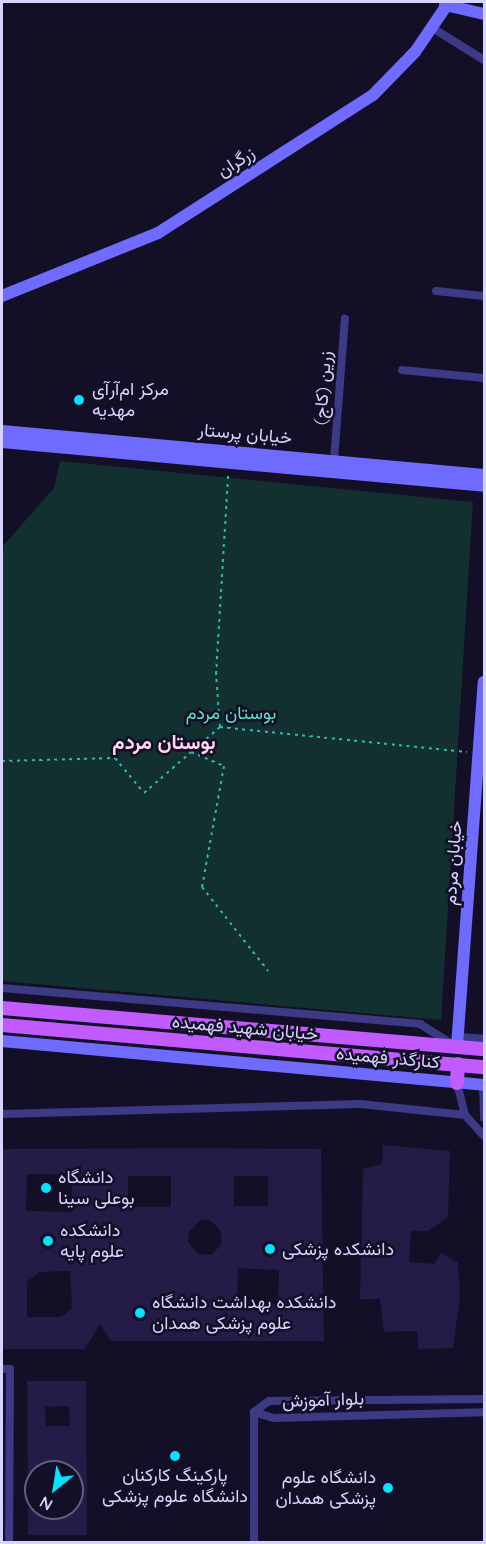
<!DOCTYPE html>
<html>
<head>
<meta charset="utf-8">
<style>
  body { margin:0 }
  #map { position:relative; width:486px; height:1544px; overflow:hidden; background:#130f26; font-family:Quicksand,Vazirmatn,sans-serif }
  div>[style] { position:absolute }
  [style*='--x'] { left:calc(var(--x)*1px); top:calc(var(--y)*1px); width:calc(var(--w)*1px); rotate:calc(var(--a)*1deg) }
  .green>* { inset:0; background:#12302f }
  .building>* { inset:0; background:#241b47 }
  .path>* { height:2px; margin-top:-1px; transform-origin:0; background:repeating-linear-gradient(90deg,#2fb8b0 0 3px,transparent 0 7.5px) }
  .street>* { height:8px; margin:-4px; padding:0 4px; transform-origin:4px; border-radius:4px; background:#3d3a85 }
  .secondary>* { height:12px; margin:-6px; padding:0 6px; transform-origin:6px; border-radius:6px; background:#6f6bff }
  .primary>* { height:14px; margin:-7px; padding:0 7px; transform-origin:7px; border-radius:7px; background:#c25bff }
  .dots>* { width:16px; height:16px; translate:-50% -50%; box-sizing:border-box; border:3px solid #130f26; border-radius:50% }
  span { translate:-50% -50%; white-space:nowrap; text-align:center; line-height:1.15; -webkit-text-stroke:5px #130f26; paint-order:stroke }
  .street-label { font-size:18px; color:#d9d4ff }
  .poi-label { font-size:18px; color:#d9d4ff }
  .left { translate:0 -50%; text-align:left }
  .right { translate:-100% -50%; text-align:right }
  .park-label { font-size:18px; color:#5fe0c0 }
  .neighbourhood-label { font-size:20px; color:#ffd6f0; font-weight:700 }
  .frame { position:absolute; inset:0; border:3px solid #d9d4ff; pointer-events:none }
  .north { position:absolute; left:24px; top:1460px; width:60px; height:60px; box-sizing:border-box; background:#130f26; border:2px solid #625e7d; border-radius:50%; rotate:210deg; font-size:16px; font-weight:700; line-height:24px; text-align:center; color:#d9d4ff }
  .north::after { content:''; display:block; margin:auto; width:21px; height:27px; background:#00e5ff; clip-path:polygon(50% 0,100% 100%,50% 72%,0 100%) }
</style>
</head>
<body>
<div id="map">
  <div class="green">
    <div style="clip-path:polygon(60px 461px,473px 502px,441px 1020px,2px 981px,2px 547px,54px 488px)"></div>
  </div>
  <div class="building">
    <div style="clip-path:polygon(383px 1145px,450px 1151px,448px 1217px,428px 1231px,411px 1231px,409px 1262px,434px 1264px,441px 1253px,458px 1263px,460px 1297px,453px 1348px,418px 1349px,417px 1331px,384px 1332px,380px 1299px,360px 1299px,363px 1169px,382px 1164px)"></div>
    <div style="clip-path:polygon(evenodd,196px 1148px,321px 1149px,324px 1341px,111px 1341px,100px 1324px,85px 1349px,2px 1349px,2px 1149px,196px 1148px,27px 1174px,72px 1175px,71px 1212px,26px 1211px,27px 1174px,196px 1148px,128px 1176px,171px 1176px,171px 1207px,128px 1207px,128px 1176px,196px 1148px,234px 1176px,268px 1176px,268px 1206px,234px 1206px,234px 1176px,196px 1148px,200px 1220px,210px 1220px,220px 1230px,222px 1243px,212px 1255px,198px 1254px,188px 1242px,189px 1232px,200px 1220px,196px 1148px,238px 1268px,279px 1270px,278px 1304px,237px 1302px,238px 1268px,196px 1148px,70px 1271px,72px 1308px,61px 1317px,27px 1317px,27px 1282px,39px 1272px,70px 1271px)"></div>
    <div style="clip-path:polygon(evenodd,27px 1381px,86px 1381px,87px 1535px,28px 1535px,28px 1508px,72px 1508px,72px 1472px,36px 1472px,36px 1492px,28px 1492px,27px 1381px,69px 1406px,70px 1426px,46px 1426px,45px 1407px,69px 1406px)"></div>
  </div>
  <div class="path">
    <div style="--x:220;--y:727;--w:248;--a:5.8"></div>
    <div style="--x:191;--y:752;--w:36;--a:23"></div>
    <div style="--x:224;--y:766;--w:123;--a:100.3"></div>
    <div style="--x:202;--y:887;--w:107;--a:51.8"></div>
    <div style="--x:2;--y:761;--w:113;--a:-1.5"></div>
    <div style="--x:115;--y:758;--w:45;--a:50.4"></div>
    <div style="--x:144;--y:793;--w:101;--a:-41"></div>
    <div style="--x:220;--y:727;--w:53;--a:-94.3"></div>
    <div style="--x:216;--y:674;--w:199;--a:-86.5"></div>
  </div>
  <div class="street">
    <div style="--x:431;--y:27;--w:62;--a:31.9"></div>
    <div style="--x:436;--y:291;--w:48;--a:5.9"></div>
    <div style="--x:402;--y:370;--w:82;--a:5.6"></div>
    <div style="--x:334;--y:460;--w:142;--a:-85.6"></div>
    <div style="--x:2;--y:988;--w:420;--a:4.9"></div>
    <div style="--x:420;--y:1024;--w:40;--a:32"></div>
    <div style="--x:458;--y:1037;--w:26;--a:4"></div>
    <div style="--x:457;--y:1083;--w:33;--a:76"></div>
    <div style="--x:465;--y:1115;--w:28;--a:48"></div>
    <div style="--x:483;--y:1085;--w:33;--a:88"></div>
    <div style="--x:2;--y:1114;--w:358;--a:-1.6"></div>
    <div style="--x:360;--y:1104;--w:106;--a:6"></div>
    <div style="--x:2;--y:1369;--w:8;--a:0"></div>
    <div style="--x:10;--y:1369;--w:173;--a:90.3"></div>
    <div style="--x:254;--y:1412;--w:19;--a:-36"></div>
    <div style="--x:269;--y:1401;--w:215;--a:-0.5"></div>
    <div style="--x:254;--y:1412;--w:21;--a:17"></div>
    <div style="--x:274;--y:1418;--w:210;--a:-1.6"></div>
    <div style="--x:254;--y:1542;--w:130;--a:-90"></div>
  </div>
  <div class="secondary">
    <div style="--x:445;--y:5;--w:40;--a:13"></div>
    <div style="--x:2;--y:296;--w:168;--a:-22"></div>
    <div style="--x:158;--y:233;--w:255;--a:-32.7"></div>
    <div style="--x:373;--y:95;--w:60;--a:-45.7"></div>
    <div style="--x:415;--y:52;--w:60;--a:-55.8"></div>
    <div style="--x:2;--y:431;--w:484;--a:5.2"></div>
    <div style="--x:2;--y:442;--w:484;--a:5.2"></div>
    <div style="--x:2;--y:1041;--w:484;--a:5.2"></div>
    <div style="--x:457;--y:1046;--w:365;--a:-85.8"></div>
  </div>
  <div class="primary">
    <div style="--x:2;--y:1008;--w:484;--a:4.9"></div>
    <div style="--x:2;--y:1025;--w:484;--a:5"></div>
    <div style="--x:457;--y:1083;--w:19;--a:-87"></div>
  </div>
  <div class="dots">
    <div style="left:79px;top:400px;background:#00e5ff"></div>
    <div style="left:46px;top:1188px;background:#00e5ff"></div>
    <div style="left:48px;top:1241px;background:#00e5ff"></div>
    <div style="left:270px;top:1249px;background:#00e5ff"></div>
    <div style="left:140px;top:1313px;background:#00e5ff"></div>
    <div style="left:175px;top:1456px;background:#00e5ff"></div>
    <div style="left:388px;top:1488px;background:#00e5ff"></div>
  </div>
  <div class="street-label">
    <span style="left:236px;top:162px;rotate:-33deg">زرگران</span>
    <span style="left:323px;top:388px;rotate:-86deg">زرین (کاج)</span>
    <span style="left:245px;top:434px;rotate:5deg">خیابان پرستار</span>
    <span style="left:453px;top:863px;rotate:-86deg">خیابان مردم</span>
    <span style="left:245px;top:1028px;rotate:5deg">خیابان شهید فهمیده</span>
    <span style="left:388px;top:1058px;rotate:5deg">کنارگذر فهمیده</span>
    <span style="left:323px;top:1400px;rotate:-2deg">بلوار آموزش</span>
  </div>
  <div class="poi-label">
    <span class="left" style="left:92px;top:400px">مرکز ام‌آر‌آی<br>مهدیه</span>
    <span class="left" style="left:58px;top:1188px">دانشگاه<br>بوعلی سینا</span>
    <span class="left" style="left:60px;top:1241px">دانشکده<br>علوم پایه</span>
    <span class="left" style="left:282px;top:1249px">دانشکده پزشکی</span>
    <span class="left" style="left:152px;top:1313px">دانشکده بهداشت دانشگاه<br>علوم پزشکی همدان</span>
    <span style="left:175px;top:1486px">پارکینگ کارکنان<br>دانشگاه علوم پزشکی</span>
    <span class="right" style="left:376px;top:1488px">دانشگاه علوم<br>پزشکی همدان</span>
  </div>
  <div class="park-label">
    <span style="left:231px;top:713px">بوستان مردم</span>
  </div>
  <div class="neighbourhood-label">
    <span style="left:164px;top:741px">بوستان مردم</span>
  </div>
  <div class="frame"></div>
  <div class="north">N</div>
</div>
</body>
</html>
